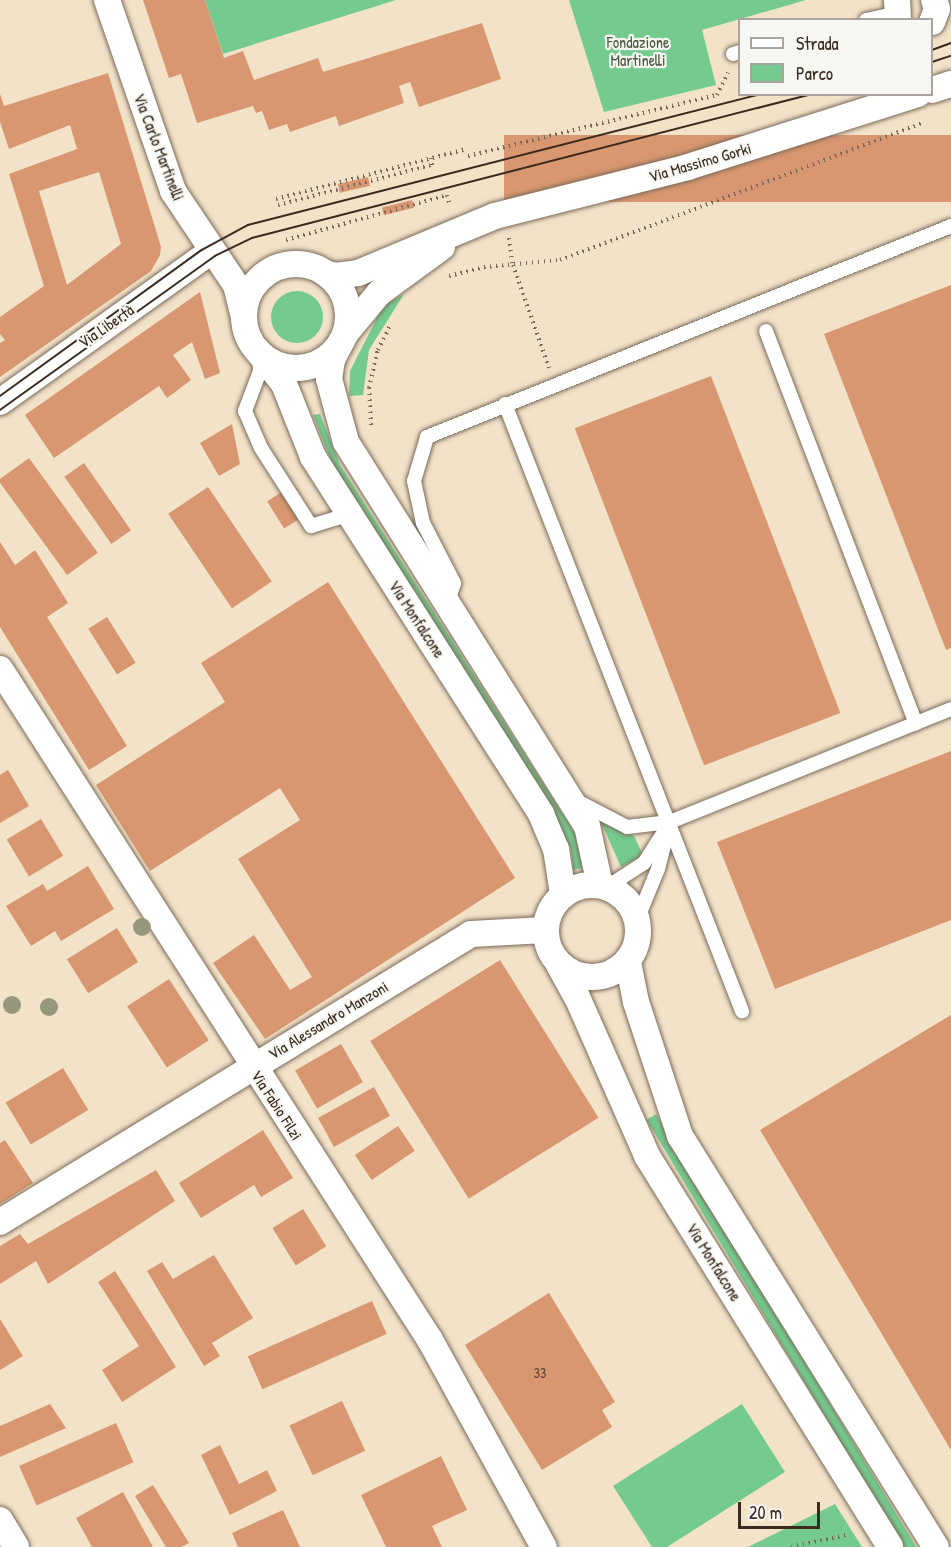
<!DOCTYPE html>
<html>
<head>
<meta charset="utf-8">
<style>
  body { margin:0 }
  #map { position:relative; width:951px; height:1547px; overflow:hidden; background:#f2e2c8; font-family:"Patrick Hand",sans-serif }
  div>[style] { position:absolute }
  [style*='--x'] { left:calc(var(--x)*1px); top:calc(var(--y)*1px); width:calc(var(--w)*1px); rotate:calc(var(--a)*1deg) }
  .green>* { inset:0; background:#75cb8f; transform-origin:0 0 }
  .round { border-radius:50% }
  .building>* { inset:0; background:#d89770; transform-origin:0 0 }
  .path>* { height:4px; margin-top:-2px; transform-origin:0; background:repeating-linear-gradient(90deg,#7b6a5a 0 1.5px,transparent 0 6px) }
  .roads { filter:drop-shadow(0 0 2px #7b6a5a) drop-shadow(0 0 2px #7b6a5a) }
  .lane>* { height:14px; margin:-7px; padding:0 7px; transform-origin:7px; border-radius:7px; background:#fff }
  .street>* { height:26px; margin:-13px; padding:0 13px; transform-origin:13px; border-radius:13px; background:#fff }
  .street>.ring { margin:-13px; padding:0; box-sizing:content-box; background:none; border:26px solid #fff; border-radius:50% }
  .tram>* { height:1.5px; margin:-0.75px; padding:0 0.75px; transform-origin:0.75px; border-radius:0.75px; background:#3b2a1e }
  .trees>* { width:18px; height:18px; margin:-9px; border-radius:50%; background:#97977d }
  span { translate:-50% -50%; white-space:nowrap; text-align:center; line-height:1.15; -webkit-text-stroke:4.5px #f6f6f2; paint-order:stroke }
  .number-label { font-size:14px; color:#624532 }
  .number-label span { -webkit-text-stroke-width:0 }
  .park-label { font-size:16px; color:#4c5a40 }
  .street-label { font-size:16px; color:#3b2a1e }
  .legend { position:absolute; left:738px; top:18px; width:195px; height:78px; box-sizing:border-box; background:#f6f6f2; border:2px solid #aba49d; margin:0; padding:8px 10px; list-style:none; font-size:18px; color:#3b2a1e }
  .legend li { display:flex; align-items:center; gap:12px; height:30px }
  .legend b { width:30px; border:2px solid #aba49d }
  .scale { position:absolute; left:738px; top:1502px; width:82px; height:27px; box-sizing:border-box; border:3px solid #3b2a1e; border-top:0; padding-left:8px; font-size:18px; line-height:21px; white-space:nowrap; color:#3b2a1e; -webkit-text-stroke:4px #f6f6f2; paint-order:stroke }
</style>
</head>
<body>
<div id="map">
  <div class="green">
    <div style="clip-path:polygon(205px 0,396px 0,223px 54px)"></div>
    <div style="clip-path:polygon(569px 0,806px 0,702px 30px,716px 85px,604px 112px)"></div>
    <div class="round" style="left:271px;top:291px;width:52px;height:52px"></div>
    <div style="clip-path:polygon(404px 294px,369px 350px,363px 395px,349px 396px,350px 371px,383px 306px)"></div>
    <div style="clip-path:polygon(320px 414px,340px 465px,580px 841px,582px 868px,573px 870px,571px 849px,560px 826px,332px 463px,313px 415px)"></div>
    <div style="clip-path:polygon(601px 822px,634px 836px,643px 855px,621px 867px)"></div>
    <div style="left:656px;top:1114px;width:506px;height:11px;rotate:59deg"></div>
    <div style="clip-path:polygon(742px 1404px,785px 1472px,667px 1547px,652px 1547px,613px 1486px)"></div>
    <div style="clip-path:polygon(835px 1504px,862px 1547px,748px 1547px)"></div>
  </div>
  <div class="building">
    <div style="clip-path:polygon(143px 0,205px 0,224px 58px,243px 51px,254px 80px,318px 58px,323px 72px,482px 23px,501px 79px,419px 107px,410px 82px,399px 86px,404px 103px,339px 126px,336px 116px,290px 132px,287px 124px,269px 130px,262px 111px,256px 113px,253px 106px,197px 123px,181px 74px,169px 78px)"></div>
    <div style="clip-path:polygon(evenodd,108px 73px,161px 247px,160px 255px,151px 271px,0 377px,0 343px,5px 340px,0 334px,0 317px,44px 286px,9px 174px,77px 149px,70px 125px,9px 149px,0 122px,0 94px,4px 106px,108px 73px,99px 172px,121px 244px,67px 285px,39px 191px,99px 172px)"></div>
    <div style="left:951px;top:135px;width:67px;height:447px;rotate:90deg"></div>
    <div style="left:368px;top:177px;width:9px;height:31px;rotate:77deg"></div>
    <div style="left:412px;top:200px;width:8px;height:31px;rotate:76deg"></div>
    <div style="clip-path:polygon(951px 285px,951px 648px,946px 650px,824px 334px)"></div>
    <div style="clip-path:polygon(200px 292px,220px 373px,205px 379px,192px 342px,173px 355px,191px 380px,167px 398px,159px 386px,54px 458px,25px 415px)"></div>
    <div style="left:711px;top:376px;width:361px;height:146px;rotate:69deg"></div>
    <div style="clip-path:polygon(232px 424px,240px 464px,219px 476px,200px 443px)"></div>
    <div style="left:29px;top:458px;width:117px;height:38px;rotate:54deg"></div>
    <div style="left:84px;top:463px;width:82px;height:24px;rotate:55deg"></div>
    <div style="left:208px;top:487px;width:114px;height:48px;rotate:56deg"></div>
    <div style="left:290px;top:487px;width:32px;height:27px;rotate:58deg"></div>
    <div style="clip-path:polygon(0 542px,15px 565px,35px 550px,68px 603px,47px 617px,127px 746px,89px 770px,0 627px)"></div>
    <div style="clip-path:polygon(328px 582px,515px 878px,265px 1039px,213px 963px,254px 935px,290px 990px,312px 977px,238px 859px,300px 820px,280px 788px,150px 871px,96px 785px,225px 702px,201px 663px)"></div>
    <div style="left:107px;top:617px;width:54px;height:22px;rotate:58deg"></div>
    <div style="clip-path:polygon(951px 751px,951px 920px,775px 989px,717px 842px)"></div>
    <div style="clip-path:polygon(8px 770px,29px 806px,0 823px,0 775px)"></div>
    <div style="left:41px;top:819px;width:43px;height:40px;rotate:59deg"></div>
    <div style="clip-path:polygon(88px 866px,114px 909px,61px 941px,55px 931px,31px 946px,6px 906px,43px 884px,47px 891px)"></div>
    <div style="left:117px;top:928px;width:40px;height:59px;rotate:58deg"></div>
    <div style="left:500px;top:960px;width:186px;height:153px;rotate:58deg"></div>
    <div style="left:169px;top:979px;width:73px;height:50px;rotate:57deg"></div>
    <div style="clip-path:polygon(951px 1015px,951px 1450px,760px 1130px)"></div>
    <div style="left:341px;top:1044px;width:44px;height:53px;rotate:60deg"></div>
    <div style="left:63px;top:1068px;width:49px;height:67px;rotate:59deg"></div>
    <div style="left:374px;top:1087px;width:33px;height:64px;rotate:61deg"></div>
    <div style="left:398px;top:1126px;width:30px;height:52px;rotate:56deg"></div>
    <div style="clip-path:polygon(263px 1130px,293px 1178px,261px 1197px,254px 1185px,201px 1218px,179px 1183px)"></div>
    <div style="clip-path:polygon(5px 1140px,33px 1183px,0 1204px,0 1143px)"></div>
    <div style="clip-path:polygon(156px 1170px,175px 1201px,48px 1284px,36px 1261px,0 1284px,0 1246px,20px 1234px,28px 1244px)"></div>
    <div style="left:303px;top:1209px;width:44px;height:36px;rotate:58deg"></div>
    <div style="clip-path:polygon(214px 1255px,253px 1318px,212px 1343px,220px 1356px,204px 1366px,147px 1271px,162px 1262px,173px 1279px)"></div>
    <div style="clip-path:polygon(115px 1271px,176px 1367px,122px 1402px,102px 1370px,139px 1346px,98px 1282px)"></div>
    <div style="clip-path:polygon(549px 1293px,615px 1402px,602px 1410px,612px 1427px,542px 1470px,465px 1345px)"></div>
    <div style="left:372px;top:1301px;width:36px;height:136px;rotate:66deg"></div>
    <div style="clip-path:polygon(0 1319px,23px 1356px,0 1370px)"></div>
    <div style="left:342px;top:1401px;width:55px;height:58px;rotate:65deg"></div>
    <div style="clip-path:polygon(50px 1404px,66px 1428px,0 1457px,0 1426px)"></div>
    <div style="left:116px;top:1423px;width:43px;height:106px;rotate:66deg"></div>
    <div style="clip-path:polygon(220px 1445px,239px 1484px,267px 1470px,277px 1491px,230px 1515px,201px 1455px)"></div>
    <div style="clip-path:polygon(441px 1456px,467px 1510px,432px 1526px,442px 1547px,386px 1547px,361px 1495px)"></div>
    <div style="clip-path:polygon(153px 1485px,189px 1543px,181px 1547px,166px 1547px,135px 1496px)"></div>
    <div style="clip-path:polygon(123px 1492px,153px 1547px,92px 1547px,76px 1518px)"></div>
    <div style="clip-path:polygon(283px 1510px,300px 1547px,238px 1547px,232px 1533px)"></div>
  </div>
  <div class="path">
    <div style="--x:468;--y:156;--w:256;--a:-13.8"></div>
    <div style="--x:717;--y:95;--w:25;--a:-64"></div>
    <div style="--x:276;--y:199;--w:196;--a:-14.7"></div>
    <div style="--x:278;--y:205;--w:159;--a:-14.6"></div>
    <div style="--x:432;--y:165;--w:7;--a:-98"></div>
    <div style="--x:509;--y:238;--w:27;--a:82"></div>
    <div style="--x:513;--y:265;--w:109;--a:70.7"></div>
    <div style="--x:286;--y:240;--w:167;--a:-15.6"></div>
    <div style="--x:447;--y:195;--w:11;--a:75"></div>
    <div style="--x:449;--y:276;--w:36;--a:-14"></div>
    <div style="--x:484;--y:267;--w:76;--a:-5.3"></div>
    <div style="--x:560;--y:260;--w:387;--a:-20.7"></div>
    <div style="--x:371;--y:425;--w:37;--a:-93"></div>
    <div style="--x:369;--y:388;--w:39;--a:-77"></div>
    <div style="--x:378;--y:350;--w:30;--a:-64"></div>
    <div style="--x:791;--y:1547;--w:60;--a:-12.4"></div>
  </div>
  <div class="roads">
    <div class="lane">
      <div style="--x:866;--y:20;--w:30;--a:-12"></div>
      <div style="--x:733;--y:54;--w:7;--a:-16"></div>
      <div style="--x:766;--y:331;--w:420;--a:69.1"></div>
      <div style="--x:259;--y:355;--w:16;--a:86"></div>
      <div style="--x:260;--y:371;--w:43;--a:110.6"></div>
      <div style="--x:245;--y:411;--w:40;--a:66.6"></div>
      <div style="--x:261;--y:448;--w:93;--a:57.3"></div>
      <div style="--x:311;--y:526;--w:41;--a:-17.1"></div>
      <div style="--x:505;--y:404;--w:652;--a:68.67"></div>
      <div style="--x:447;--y:605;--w:23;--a:-72"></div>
      <div style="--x:454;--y:583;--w:68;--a:-117.3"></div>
      <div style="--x:423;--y:523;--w:43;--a:-102.1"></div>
      <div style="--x:414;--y:481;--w:46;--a:-73.5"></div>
      <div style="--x:427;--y:437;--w:565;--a:-21.93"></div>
      <div style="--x:575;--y:800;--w:59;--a:27.4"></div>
      <div style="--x:627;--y:827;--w:43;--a:-6.6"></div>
      <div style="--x:670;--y:822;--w:303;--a:-21.9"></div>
      <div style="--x:607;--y:887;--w:44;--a:-33"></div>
      <div style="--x:644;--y:863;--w:35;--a:-57"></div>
      <div style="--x:637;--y:920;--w:55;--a:-67.6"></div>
      <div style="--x:658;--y:869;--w:49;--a:-75.7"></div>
    </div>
    <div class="street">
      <div style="--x:107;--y:0;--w:202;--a:70.9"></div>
      <div style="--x:173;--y:191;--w:113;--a:56.2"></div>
      <div style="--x:236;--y:285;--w:32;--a:76"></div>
      <div style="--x:897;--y:0;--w:20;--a:87"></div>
      <div style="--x:932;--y:22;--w:14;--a:-69"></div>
      <div style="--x:937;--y:9;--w:9;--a:-108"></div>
      <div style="--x:932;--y:90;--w:20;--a:-18"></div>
      <div class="ring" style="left:244px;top:264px;width:78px;height:78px"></div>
      <div style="--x:325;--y:273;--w:10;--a:17"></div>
      <div style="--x:335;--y:276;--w:23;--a:-7"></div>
      <div style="--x:358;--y:273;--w:148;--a:-22.6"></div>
      <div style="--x:495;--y:216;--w:199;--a:-14.2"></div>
      <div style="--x:688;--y:167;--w:241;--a:-17.6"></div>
      <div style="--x:345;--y:334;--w:53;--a:-50.3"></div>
      <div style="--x:379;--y:293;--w:78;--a:-36.1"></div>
      <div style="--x:341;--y:342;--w:20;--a:117"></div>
      <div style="--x:332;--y:360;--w:19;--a:99"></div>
      <div style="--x:329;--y:379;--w:65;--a:74.9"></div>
      <div style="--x:346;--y:442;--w:453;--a:57.9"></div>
      <div style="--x:587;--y:826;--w:60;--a:77.6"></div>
      <div style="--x:257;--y:350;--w:43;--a:51.5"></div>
      <div style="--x:284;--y:384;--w:79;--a:68.3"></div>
      <div style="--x:313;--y:457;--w:424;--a:57.4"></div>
      <div style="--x:541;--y:814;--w:38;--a:67"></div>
      <div style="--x:556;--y:849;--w:46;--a:81.2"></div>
      <div style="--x:0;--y:402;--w:260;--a:-35.5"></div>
      <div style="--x:0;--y:669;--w:797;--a:57.35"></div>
      <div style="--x:430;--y:1340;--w:236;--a:61.2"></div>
      <div class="ring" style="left:546px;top:885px;width:66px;height:66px"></div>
      <div style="--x:628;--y:962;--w:41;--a:78.7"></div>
      <div style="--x:636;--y:1002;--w:141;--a:71.8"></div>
      <div style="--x:680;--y:1136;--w:484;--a:58.1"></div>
      <div style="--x:559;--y:965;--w:37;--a:61"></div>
      <div style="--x:577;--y:997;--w:174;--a:66.2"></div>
      <div style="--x:647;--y:1156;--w:460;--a:58.1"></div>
      <div style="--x:0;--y:1222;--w:552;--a:-31.44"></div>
      <div style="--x:471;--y:934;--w:74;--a:-3.1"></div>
      <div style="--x:0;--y:1520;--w:31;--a:59"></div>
    </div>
  </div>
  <div class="tram">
    <div style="--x:932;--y:50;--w:20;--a:-20"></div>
    <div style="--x:932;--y:62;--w:20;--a:-18"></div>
    <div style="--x:0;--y:396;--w:249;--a:-35.9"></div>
    <div style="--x:202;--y:250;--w:52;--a:-28.5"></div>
    <div style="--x:248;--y:225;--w:529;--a:-14.32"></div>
    <div style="--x:0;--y:410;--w:264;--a:-35.6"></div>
    <div style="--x:215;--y:256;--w:41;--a:-25.9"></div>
    <div style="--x:252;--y:238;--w:578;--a:-14.42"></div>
  </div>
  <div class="trees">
    <div style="left:142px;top:927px"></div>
    <div style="left:12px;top:1005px"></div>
    <div style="left:49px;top:1007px"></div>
  </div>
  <div class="number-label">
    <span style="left:540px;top:1373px">33</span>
  </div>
  <div class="park-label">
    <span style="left:638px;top:51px">Fondazione<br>Martinelli</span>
  </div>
  <div class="street-label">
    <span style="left:159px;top:147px;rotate:69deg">Via Carlo Martinelli</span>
    <span style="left:700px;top:162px;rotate:-16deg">Via Massimo Gorki</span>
    <span style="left:106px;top:326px;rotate:-35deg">Via Libertà</span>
    <span style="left:417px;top:619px;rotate:57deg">Via Monfalcone</span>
    <span style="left:328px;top:1020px;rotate:-31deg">Via Alessandro Manzoni</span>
    <span style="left:277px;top:1105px;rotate:57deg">Via Fabio Filzi</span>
    <span style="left:714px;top:1262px;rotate:58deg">Via Monfalcone</span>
  </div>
  <ul class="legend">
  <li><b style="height:8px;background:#fff"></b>Strada</li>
  <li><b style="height:16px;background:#75cb8f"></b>Parco</li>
  </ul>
  <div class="scale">20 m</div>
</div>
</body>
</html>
